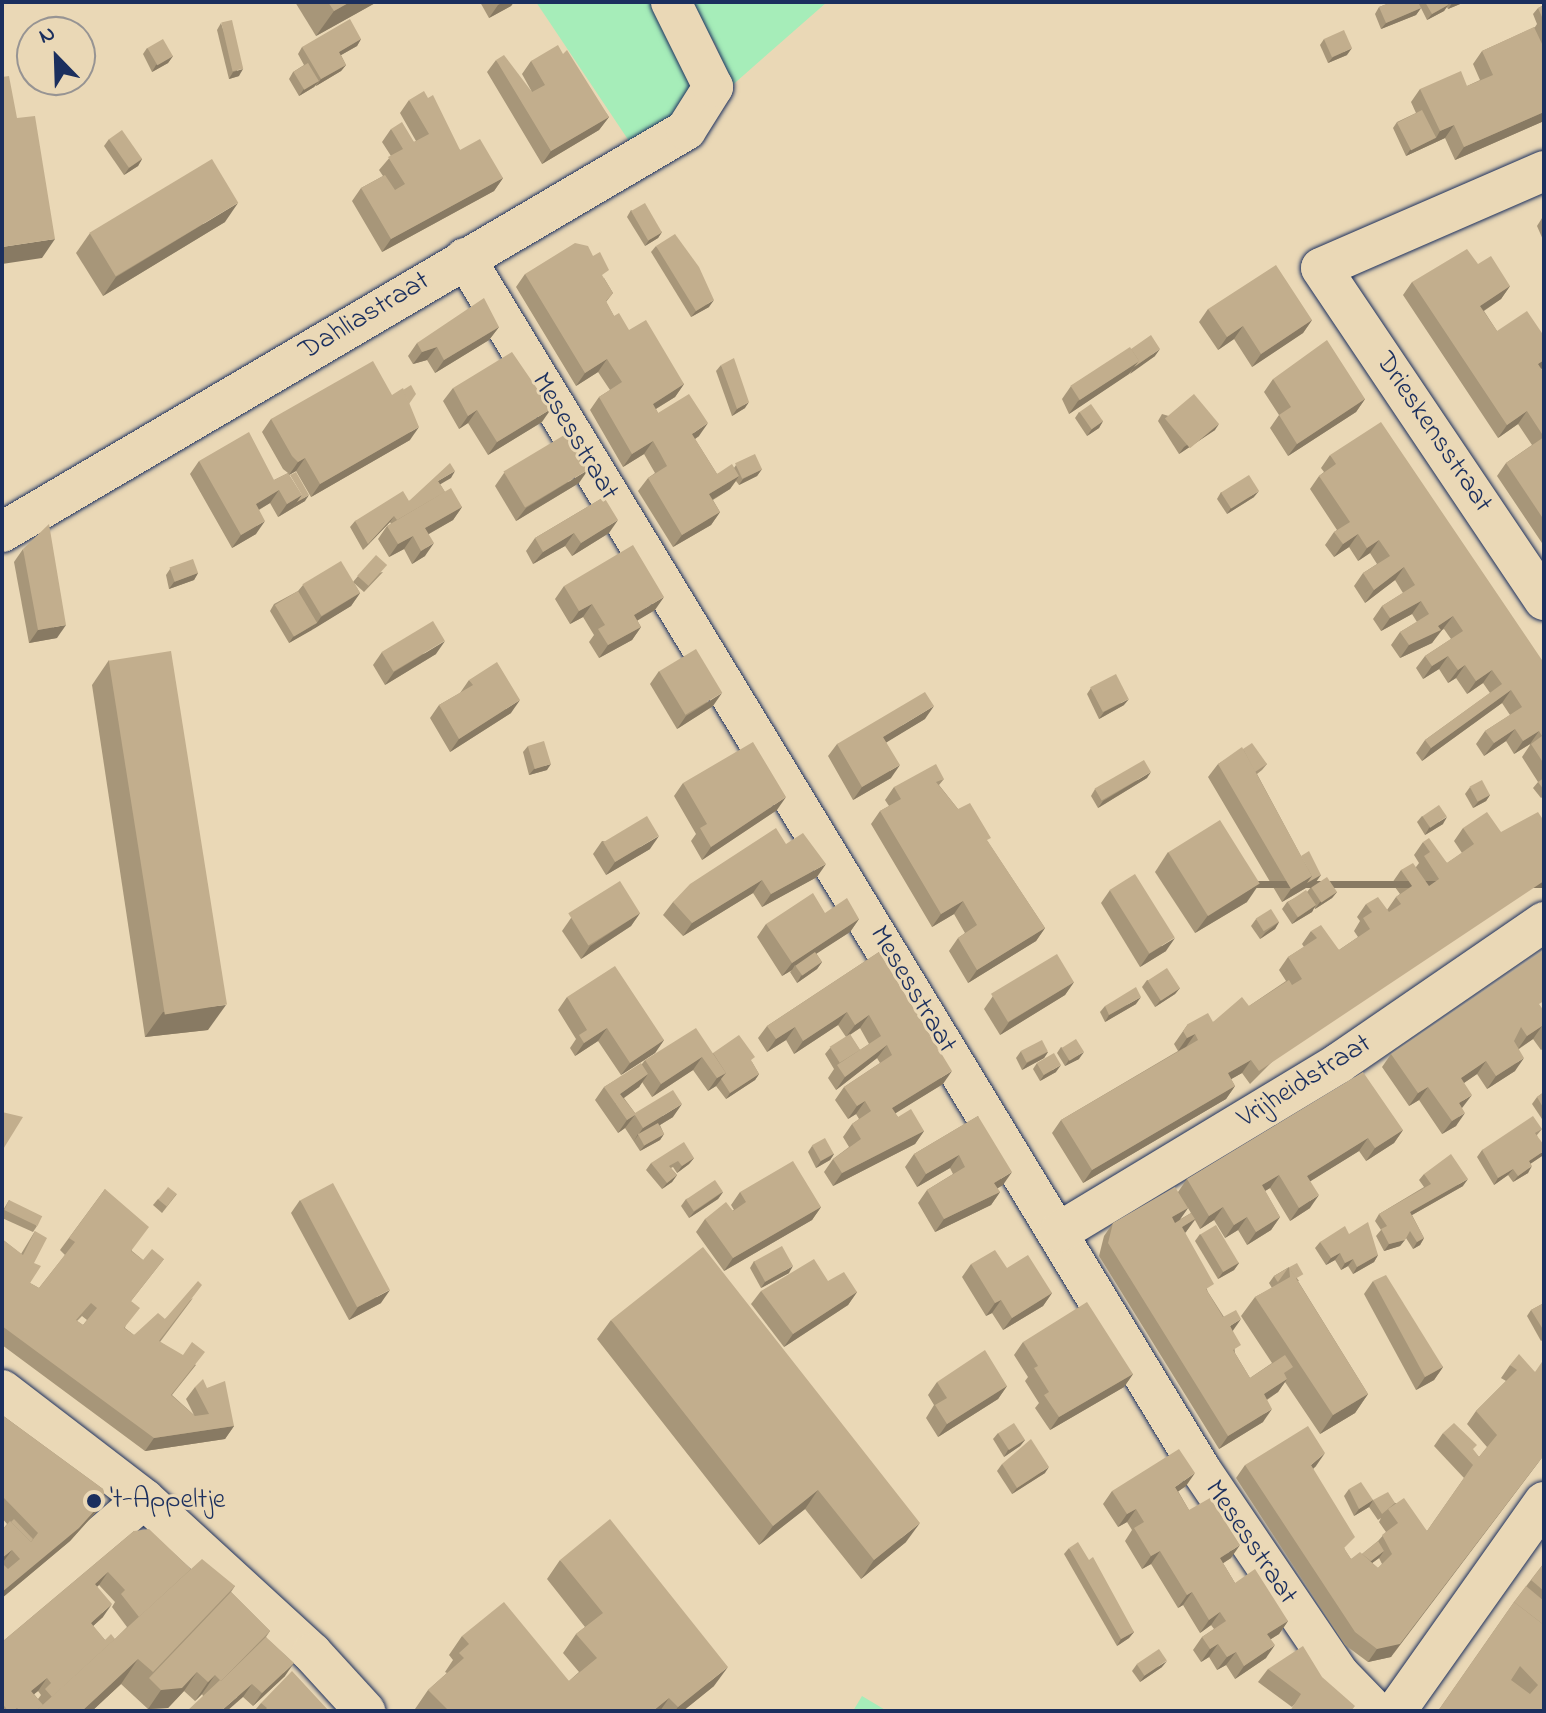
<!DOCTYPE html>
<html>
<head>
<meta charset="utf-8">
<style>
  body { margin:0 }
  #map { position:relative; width:1546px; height:1713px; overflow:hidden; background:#ead8b6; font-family:"Indie Flower",sans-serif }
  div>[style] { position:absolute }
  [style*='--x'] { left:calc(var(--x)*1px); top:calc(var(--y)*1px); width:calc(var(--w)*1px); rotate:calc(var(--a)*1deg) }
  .green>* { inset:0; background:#a6edb9 }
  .roads { filter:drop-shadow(0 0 2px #1b2f5e) drop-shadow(0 0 2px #1b2f5e) }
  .minor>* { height:40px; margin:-20px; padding:0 20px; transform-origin:20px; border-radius:20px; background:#ead8b6 }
  .wall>* { inset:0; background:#a79679 }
  .shaded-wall>* { inset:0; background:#887a63; transform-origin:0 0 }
  .building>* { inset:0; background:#c2ae8d; transform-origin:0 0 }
  .dots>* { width:22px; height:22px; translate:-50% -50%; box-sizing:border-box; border:4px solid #ead8b6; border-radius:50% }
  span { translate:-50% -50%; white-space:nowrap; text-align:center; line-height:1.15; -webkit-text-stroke:6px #ead8b6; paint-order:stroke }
  .street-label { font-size:28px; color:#1b2f5e }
  .poi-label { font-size:28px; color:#1b2f5e }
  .left { translate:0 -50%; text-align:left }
  .frame { position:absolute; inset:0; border:4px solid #1b2f5e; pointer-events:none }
  .north { position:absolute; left:16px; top:16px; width:80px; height:80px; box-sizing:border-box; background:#ead8b6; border:2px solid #979493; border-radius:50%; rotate:337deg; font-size:22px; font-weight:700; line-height:32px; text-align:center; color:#1b2f5e }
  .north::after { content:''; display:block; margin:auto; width:28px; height:36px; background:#1b2f5e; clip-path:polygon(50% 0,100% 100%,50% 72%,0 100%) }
</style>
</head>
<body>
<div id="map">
  <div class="green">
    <div style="clip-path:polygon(536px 2px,659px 2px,696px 64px,689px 114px,631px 144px)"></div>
    <div style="clip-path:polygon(689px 2px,827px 2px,728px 89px,717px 47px)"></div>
    <div style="clip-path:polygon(862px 1696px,887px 1711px,853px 1711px)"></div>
  </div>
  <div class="roads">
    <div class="minor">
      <div style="--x:1544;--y:171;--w:243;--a:156.5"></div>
      <div style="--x:1321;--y:268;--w:400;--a:56.1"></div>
      <div style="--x:465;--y:258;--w:1418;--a:58.73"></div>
      <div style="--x:1201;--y:1470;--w:248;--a:55.9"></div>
      <div style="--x:1340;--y:1675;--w:50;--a:45.8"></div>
      <div style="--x:2;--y:532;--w:793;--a:-30.44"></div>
      <div style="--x:686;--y:130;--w:51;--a:-57.9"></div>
      <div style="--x:713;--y:87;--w:95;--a:-116.3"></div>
      <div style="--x:1059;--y:1232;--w:327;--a:-31.1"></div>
      <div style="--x:1339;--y:1063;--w:249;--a:-34.5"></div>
      <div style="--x:2;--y:1390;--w:179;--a:37.5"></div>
      <div style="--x:144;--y:1499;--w:228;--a:42.5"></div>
      <div style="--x:312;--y:1653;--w:79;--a:47.6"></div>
      <div style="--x:2;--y:1621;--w:187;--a:-40.7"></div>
      <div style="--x:1396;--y:1711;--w:256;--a:-54.7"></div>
    </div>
  </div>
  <div class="wall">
    <div style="clip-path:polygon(295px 2px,377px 2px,316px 36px)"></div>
    <div style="clip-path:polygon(480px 2px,514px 2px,511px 6px,489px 18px)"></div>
    <div style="clip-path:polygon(1392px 2px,1465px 2px,1448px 9px,1447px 7px,1444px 11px,1427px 20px,1421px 8px,1416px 15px,1381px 29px,1375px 14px,1379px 7px)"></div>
    <div style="clip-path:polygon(1544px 5px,1544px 121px,1455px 160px,1445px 138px,1406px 156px,1393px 128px,1397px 122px,1416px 113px,1411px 102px,1420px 89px,1467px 86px,1480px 80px,1473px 64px,1482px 51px,1535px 27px,1537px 24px,1533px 14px,1538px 8px)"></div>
    <div style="clip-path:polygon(221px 23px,239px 76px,229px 79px,217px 30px)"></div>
    <div style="clip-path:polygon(361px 39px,357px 46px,341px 55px,346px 65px,341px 71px,316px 86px,316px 85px,314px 87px,299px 96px,289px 79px,293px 72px,304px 65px,298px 54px,302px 47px)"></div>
    <div style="clip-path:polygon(1324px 39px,1347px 55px,1328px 63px,1320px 45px)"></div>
    <div style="clip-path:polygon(147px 48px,173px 56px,168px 63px,152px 72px,143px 54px)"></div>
    <div style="clip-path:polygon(563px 54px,609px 117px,599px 130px,542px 164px,487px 72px,496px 60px,532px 92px,522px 74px,531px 61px)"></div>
    <div style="clip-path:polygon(409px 100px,460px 150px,503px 178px,494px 191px,382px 252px,352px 201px,361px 188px,383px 176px,379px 170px,391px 156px,382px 142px,391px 129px,414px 142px,416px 141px,400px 113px)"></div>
    <div style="clip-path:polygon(109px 139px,142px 159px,138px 166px,124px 175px,104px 146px)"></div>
    <div style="clip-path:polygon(631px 210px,662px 232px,658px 238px,645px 246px,627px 217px)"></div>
    <div style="clip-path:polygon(1544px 215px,1544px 242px,1537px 226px)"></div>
    <div style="clip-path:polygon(225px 222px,103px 296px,76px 253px,90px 233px)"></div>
    <div style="clip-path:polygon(656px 246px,709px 307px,691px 317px,651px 252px)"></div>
    <div style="clip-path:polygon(525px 274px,604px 278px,613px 293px,606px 302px,614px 316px,684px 384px,675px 397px,656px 409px,658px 413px,699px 436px,695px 439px,717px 474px,734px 468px,736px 465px,762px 469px,757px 476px,739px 485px,736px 481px,730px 489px,713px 500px,720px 512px,711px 525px,673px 547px,638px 491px,648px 478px,655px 473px,644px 454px,623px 467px,590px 410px,599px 397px,610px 390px,598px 372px,576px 386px,516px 287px)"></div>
    <div style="clip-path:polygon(1412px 282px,1510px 286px,1501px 299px,1484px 311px,1497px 331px,1544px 336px,1544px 367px,1541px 369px,1544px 373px,1544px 546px,1497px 476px,1506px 463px,1532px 445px,1518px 424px,1498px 438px,1403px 295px)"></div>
    <div style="clip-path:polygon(1208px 309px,1312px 320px,1303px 333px,1252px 367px,1234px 339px,1218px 350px,1199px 322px)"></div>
    <div style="clip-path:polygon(499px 327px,489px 340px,435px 373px,427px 360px,413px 364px,408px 356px,417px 343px)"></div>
    <div style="clip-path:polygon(1131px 349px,1155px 356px,1069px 414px,1062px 399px,1071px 386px)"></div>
    <div style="clip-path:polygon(721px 365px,745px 408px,732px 416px,716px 371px)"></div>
    <div style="clip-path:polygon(1273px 379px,1365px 399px,1356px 412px,1288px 456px,1270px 428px,1279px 415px,1264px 392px)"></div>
    <div style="clip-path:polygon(453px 388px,542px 422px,488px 455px,468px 423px,459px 429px,443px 401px)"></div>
    <div style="clip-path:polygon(392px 395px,409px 404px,410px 440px,311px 497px,296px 471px,289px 475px,305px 501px,278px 517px,270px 503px,259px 510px,256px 534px,232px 548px,190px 474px,199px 461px,274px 480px,288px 473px,283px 469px,262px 432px,271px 419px)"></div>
    <div style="clip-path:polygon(1079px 412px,1103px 421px,1099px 428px,1087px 436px,1075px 418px)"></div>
    <div style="clip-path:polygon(1162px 414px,1215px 430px,1179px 454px,1158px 421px)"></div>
    <div style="clip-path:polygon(1330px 455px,1544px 663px,1544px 796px,1541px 798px,1533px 788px,1538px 782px,1522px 757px,1530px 745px,1530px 744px,1514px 754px,1506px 741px,1484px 756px,1476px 744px,1485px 731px,1510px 715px,1502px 703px,1422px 761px,1416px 753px,1425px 740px,1490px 693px,1483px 683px,1467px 694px,1456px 678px,1448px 683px,1439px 669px,1423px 679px,1416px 668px,1425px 656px,1451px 639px,1444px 629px,1439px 632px,1432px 643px,1400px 658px,1391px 645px,1400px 632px,1417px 622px,1412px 614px,1381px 631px,1373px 619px,1382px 606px,1403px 593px,1395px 580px,1365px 603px,1354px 586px,1363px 573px,1377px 564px,1370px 553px,1358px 561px,1349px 547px,1334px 557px,1325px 545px,1334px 532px,1337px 530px,1310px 489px,1319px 476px,1324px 472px,1321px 468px)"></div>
    <div style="clip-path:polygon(504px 473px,579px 483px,516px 521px,495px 486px)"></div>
    <div style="clip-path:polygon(451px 478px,440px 484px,445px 492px,462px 507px,453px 520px,429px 534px,425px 556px,412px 564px,404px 549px,389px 557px,378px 539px,387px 526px,391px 524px,390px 522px,363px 550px,350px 527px,355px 521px,409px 501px)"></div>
    <div style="clip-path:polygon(1221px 492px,1254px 497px,1227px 514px,1217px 499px)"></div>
    <div style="clip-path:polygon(604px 497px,609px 533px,572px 556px,565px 546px,533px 564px,526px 551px,535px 538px)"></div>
    <div style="clip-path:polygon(23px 549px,57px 638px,29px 643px,14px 562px)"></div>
    <div style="clip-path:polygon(170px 569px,198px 573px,194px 580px,169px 589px,166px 575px)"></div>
    <div style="clip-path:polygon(383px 572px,364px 592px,354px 583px,360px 593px,351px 606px,289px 643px,270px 611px,274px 604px,298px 591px,303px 585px,353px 582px,358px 576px)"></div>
    <div style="clip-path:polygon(564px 586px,655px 610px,637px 620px,641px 627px,632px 640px,599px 658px,589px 642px,594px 635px,583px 617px,570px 624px,555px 599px)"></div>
    <div style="clip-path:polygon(382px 652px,436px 654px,385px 685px,373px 665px)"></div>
    <div style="clip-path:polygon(109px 660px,208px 1030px,145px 1037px,92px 685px)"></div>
    <div style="clip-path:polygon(659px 671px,713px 706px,677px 729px,650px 684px)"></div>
    <div style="clip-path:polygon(469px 680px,511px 713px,450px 752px,430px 718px,439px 705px,460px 693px)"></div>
    <div style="clip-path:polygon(1091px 688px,1124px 705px,1099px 719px,1087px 694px)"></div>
    <div style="clip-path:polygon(925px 719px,886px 742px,891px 778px,853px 800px,828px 756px,837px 744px)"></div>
    <div style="clip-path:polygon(528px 746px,547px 770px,529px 775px,523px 752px)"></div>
    <div style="clip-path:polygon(1243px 749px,1267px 764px,1262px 770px,1257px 774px,1301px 856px,1316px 882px,1282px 902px,1208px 777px,1218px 764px)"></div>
    <div style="clip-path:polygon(1147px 778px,1098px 808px,1091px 796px,1095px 789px)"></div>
    <div style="clip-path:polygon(944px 779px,939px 785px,958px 809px,988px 842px,1045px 928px,1036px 941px,968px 983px,949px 951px,958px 938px,965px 933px,954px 914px,932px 927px,871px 824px,880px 811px,889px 806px,885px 800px,894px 787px)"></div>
    <div style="clip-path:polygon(683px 783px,777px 810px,702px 860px,691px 841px,696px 834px,674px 796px)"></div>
    <div style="clip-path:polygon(1470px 787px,1490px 795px,1486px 801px,1473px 808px,1465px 794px)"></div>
    <div style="clip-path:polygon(1422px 816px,1443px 824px,1425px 835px,1417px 822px)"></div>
    <div style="clip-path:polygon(1463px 828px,1501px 832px,1250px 1084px,1242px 1073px,1231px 1079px,1235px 1086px,1226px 1099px,1083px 1183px,1052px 1133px,1061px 1120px,1178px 1051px,1174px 1044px,1188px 1024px,1213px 1022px,1249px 1006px,1286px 981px,1279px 970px,1288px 957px,1304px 947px,1302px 944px,1311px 931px,1339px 950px,1358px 937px,1354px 931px,1360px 921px,1357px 917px,1366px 904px,1387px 910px,1396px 897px,1400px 894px,1392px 883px,1401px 870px,1416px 867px,1419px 863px,1414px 855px,1423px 842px,1447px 863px,1462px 853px,1454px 841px)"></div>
    <div style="clip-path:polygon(602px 841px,650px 849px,606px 875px,593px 854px)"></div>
    <div style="clip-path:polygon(786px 844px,817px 877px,762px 907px,753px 893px,683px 936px,663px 915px,673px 902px)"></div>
    <div style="clip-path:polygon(1168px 852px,1247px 902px,1195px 933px,1155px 872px)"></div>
    <div style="clip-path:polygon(1311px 887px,1337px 892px,1332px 898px,1315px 909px,1314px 907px,1312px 912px,1292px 924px,1282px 909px,1287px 902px,1307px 892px)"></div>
    <div style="clip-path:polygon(1110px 890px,1166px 951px,1140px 967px,1101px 903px)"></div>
    <div style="clip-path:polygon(640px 913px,631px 926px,581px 959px,562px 931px,571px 918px)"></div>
    <div style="clip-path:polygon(859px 919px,850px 932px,816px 953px,822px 962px,817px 969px,797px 983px,790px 972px,792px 970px,782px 976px,757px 937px,766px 924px)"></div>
    <div style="clip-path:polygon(1256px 919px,1279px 922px,1275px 929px,1260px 939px,1251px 926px)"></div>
    <div style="clip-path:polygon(evenodd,879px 952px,943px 1084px,895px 1113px,898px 1117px,924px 1131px,915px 1144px,833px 1186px,824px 1172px,833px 1159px,849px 1147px,843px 1137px,852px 1124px,859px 1119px,856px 1114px,848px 1119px,835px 1100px,844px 1087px,880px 1063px,877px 1058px,836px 1090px,828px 1078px,834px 1069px,825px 1054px,830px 1048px,846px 1037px,838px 1025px,794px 1054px,786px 1040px,767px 1052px,758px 1038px,767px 1026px,879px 952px,860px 1028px,869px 1044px,860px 1050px,850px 1035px,860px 1028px)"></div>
    <div style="clip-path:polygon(1147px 980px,1180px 988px,1175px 994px,1155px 1007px,1142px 987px)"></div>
    <div style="clip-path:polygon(1074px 982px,1065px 995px,1000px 1035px,984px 1009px,993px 996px)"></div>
    <div style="clip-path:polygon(567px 997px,664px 1040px,655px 1053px,621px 1075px,598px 1041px,575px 1056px,570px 1048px,576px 1039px,558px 1010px)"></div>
    <div style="clip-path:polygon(1136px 1004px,1105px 1022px,1100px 1012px,1105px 1006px)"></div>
    <div style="clip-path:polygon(1542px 1008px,1544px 1011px,1544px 1048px,1541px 1050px,1533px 1039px,1519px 1049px,1515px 1071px,1487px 1089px,1477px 1074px,1464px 1083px,1462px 1108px,1456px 1126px,1442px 1134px,1419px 1100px,1409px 1106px,1382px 1067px,1391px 1054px)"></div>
    <div style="clip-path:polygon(1061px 1047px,1079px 1059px,1065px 1066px,1057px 1053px)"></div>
    <div style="clip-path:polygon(1021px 1051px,1048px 1052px,1044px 1058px,1022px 1070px,1016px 1058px)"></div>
    <div style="clip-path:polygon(713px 1053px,752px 1062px,759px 1074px,755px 1080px,726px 1099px,716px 1086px,708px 1091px,693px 1070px,652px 1097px,642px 1082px,639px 1087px,624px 1098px,635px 1113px,673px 1117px,660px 1125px,664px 1134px,660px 1140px,640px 1151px,625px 1128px,618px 1133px,595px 1100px,604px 1087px,642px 1064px,645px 1060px)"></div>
    <div style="clip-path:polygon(1037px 1063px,1056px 1072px,1040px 1081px,1033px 1069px)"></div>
    <div style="clip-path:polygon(1544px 1092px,1544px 1122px,1532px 1104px,1537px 1097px)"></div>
    <div style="clip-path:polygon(978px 1116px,1003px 1185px,997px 1188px,1000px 1192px,991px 1205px,935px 1232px,918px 1203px,927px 1190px,953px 1174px,950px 1168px,917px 1187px,905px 1167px,914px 1154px)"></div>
    <div style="clip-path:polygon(1542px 1129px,1537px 1135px,1542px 1156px,1530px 1164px,1528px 1173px,1513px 1182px,1508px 1175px,1494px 1185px,1477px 1157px,1482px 1150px)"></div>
    <div style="clip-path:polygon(evenodd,1403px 1130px,1394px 1143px,1366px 1161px,1359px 1151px,1310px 1181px,1310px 1208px,1290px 1221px,1270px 1188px,1265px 1191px,1280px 1217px,1271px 1230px,1247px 1245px,1238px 1230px,1225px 1238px,1214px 1220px,1200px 1229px,1195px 1220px,1185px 1233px,1208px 1292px,1233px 1331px,1235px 1353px,1250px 1378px,1272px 1363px,1241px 1316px,1255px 1297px,1272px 1288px,1269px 1283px,1274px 1276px,1289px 1267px,1299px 1281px,1298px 1281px,1368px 1394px,1355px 1413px,1320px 1434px,1285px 1382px,1278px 1392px,1267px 1400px,1263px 1422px,1219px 1449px,1099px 1256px,1104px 1236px,1113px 1223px,1178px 1192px,1187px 1179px,1403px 1130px,1188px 1208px,1191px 1213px,1179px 1220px,1188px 1208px)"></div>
    <div style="clip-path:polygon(812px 1146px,834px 1154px,830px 1160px,816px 1168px,808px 1152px)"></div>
    <div style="clip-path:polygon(694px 1158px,689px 1164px,677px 1173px,673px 1167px,671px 1168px,677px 1175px,672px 1182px,662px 1189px,646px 1170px,651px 1163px)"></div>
    <div style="clip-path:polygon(1424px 1174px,1463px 1186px,1412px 1215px,1424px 1238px,1420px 1245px,1413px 1249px,1406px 1238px,1400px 1246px,1384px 1251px,1376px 1236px,1381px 1230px,1375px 1221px,1379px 1214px,1424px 1187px,1419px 1180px)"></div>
    <div style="clip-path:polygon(evenodd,105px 1189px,132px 1251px,143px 1260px,164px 1259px,131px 1301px,125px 1328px,134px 1335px,165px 1319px,193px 1298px,160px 1342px,196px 1365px,172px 1395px,194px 1415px,186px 1399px,195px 1387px,207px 1388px,234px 1426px,225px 1439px,145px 1451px,2px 1345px,2px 1239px,21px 1254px,35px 1231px,34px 1263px,30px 1283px,39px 1288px,65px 1255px,60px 1250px,105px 1189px,82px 1316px,87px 1320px,83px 1325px,77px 1321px,82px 1316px)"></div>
    <div style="clip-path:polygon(723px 1192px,718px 1199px,689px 1218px,681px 1206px,686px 1199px)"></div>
    <div style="clip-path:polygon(740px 1192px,821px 1207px,812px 1220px,724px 1271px,696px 1232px,705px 1219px,734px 1210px,731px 1205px)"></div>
    <div style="clip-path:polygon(177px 1194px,162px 1213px,153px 1205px,158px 1199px)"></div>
    <div style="clip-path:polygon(9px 1200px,37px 1226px,33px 1232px,2px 1218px,2px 1212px)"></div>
    <div style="clip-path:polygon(300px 1200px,381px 1303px,349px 1320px,291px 1213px)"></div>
    <div style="clip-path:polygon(1200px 1234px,1239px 1263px,1234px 1270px,1218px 1279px,1195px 1241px)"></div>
    <div style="clip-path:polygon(1349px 1234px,1378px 1255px,1374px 1262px,1353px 1274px,1348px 1266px,1341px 1270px,1335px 1260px,1326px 1265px,1315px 1248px,1320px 1242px)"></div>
    <div style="clip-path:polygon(754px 1261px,789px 1273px,761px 1288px,750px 1268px)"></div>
    <div style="clip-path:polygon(971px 1264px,1007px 1268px,1052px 1293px,1043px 1306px,1003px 1330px,992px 1313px,986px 1316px,962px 1277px)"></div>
    <div style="clip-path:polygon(828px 1281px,857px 1292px,848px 1305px,784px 1347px,751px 1304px,761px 1291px)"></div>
    <div style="clip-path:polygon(1373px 1281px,1443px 1367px,1434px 1380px,1416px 1390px,1364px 1294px)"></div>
    <div style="clip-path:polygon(1544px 1303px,1544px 1339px,1541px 1341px,1527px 1316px,1531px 1310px)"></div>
    <div style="clip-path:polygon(611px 1320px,906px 1542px,861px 1579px,805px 1509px,759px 1545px,597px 1339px)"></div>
    <div style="clip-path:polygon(1023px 1342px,1133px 1374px,1124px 1387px,1050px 1430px,1035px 1408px,1039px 1403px,1025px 1381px,1028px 1377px,1014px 1355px)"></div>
    <div style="clip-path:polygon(evenodd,1510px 1365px,1535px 1372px,1391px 1657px,1368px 1662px,1345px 1645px,1236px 1478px,1245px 1465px,1316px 1466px,1313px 1469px,1345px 1550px,1351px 1559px,1362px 1554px,1378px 1541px,1386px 1532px,1379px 1522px,1381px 1518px,1378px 1520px,1369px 1507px,1354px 1516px,1344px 1496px,1349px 1489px,1373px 1500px,1396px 1503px,1427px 1531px,1464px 1478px,1434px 1446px,1443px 1433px,1473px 1450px,1479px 1457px,1487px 1447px,1467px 1424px,1476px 1411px,1506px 1381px,1501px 1378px,1510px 1365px,1379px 1558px,1382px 1564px,1378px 1568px,1372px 1563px,1379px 1558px)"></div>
    <div style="clip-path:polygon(937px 1382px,1007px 1386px,998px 1399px,938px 1437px,926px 1418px,934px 1405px,928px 1395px)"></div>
    <div style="clip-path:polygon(2px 1415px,103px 1489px,105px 1499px,96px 1512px,70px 1541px,2px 1598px,2px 1528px,3px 1529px,7px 1524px,2px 1518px)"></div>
    <div style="clip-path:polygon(998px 1433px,1025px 1440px,1020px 1446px,1004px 1457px,993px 1439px)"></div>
    <div style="clip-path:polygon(1002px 1464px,1045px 1473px,1012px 1494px,997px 1471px)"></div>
    <div style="clip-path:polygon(1186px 1486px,1178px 1491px,1189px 1510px,1231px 1558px,1223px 1563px,1235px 1583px,1288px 1621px,1279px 1634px,1271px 1639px,1266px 1658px,1235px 1679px,1226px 1665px,1217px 1670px,1209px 1657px,1201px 1662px,1193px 1650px,1202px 1637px,1214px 1629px,1211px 1625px,1200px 1633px,1183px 1605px,1178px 1608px,1151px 1564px,1142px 1569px,1125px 1541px,1132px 1530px,1127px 1522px,1118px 1527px,1103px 1504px,1112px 1491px)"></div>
    <div style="clip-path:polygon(evenodd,134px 1531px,191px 1569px,235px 1586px,231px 1592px,270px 1631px,266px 1637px,285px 1676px,253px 1706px,243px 1697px,203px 1696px,202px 1694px,195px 1701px,184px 1691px,168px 1708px,148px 1709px,121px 1684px,92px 1711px,2px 1711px,2px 1642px,134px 1531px,99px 1585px,115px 1602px,112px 1607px,127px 1627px,115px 1639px,105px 1640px,93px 1626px,103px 1617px,97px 1586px,99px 1585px,134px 1531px,38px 1691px,41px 1695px,38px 1699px,34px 1694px,38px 1691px)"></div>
    <div style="clip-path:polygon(1069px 1548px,1134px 1632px,1129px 1638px,1117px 1646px,1064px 1554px)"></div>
    <div style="clip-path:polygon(560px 1560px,714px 1686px,683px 1711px,417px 1711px,415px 1709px,428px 1690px,447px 1673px,445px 1672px,453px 1660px,449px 1655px,462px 1636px,569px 1681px,579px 1672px,563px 1653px,576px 1634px,585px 1627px,547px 1579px)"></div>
    <div style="clip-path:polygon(1544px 1563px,1544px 1711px,1438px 1711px,1514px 1602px)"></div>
    <div style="clip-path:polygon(1137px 1664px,1162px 1667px,1140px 1682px,1132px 1671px)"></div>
    <div style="clip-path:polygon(1268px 1669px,1322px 1677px,1292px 1707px,1258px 1682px)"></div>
    <div style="clip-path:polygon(261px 1703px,329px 1711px,258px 1711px,256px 1709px)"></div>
  </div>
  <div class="shaded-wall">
    <div style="clip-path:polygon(350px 2px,377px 2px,316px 36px,334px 11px)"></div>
    <div style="clip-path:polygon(504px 2px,514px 2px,511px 6px,489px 18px,498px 5px)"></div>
    <div style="clip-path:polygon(1453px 2px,1465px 2px,1448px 9px)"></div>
    <div style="clip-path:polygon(1448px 5px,1444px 11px,1427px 20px,1432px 14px)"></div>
    <div style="clip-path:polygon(1421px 8px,1416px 15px,1381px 29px,1386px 23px)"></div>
    <div style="clip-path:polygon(361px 39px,357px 46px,334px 59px,339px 52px)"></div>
    <div style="clip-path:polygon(1352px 48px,1347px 55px,1328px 63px,1333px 57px)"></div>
    <div style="clip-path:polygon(173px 56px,168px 63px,152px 72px,156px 65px)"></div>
    <div style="clip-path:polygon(346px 65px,341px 71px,316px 86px,321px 79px)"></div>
    <div style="clip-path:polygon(243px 69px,239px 76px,229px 79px,233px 72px)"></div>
    <div style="clip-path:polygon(319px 81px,314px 87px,299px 96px,304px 89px)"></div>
    <div style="clip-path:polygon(1544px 112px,1544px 121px,1455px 160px,1464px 147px)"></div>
    <div style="clip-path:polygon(609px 117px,599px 130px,542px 164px,551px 151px)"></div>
    <div style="clip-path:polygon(1454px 125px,1445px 138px,1406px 156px,1410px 150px,1436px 138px,1440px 131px)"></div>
    <div style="clip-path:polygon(142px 159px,138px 166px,124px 175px,129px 168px)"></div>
    <div style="clip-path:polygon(503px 178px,494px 191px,382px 252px,391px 239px)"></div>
    <div style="clip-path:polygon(238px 203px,225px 222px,103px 296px,116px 277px)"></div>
    <div style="clip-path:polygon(662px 232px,658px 238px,645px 246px,649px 240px)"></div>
    <div style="clip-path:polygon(55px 239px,42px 258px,2px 264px,2px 247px)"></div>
    <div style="clip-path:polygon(1510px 286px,1501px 299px,1471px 319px,1480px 306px)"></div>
    <div style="clip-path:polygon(714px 300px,709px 307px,691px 317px,696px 311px)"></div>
    <div style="clip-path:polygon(1312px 320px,1303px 333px,1252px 367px,1261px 354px)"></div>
    <div style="clip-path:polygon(1243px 326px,1234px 339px,1218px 350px,1227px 337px)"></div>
    <div style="clip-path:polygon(499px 327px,489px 340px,435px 373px,444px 360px)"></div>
    <div style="clip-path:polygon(437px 347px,427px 360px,413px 364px,422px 352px)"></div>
    <div style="clip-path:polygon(1160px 349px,1155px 356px,1130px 374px,1134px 367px)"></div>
    <div style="clip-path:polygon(607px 359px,598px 372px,576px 386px,585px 373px)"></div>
    <div style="clip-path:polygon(1544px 360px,1544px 367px,1529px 377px,1538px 364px)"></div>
    <div style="clip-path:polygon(1139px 361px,1129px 374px,1069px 414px,1078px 401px)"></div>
    <div style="clip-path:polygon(684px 384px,675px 397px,644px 416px,653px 404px)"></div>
    <div style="clip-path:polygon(1365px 399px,1356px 412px,1288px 456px,1297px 444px)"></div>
    <div style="clip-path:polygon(749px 402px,745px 408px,732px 416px,737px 409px)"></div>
    <div style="clip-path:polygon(551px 409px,542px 422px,488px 455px,497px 442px)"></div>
    <div style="clip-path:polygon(477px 410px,468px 423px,459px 429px,468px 416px)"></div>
    <div style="clip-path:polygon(1527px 411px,1518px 424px,1498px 438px,1507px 425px)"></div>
    <div style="clip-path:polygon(1103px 421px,1099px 428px,1087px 436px,1092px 429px)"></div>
    <div style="clip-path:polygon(708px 423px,699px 436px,683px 447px,692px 434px)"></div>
    <div style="clip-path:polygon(1219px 424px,1215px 430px,1179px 454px,1184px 447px)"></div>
    <div style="clip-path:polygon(419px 427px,410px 440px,311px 497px,320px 484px)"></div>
    <div style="clip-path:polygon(653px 441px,644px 454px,623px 467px,632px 454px)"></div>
    <div style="clip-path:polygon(305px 458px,296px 471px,289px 475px,298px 462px)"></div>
    <div style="clip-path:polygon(762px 469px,757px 476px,739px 485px,743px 479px)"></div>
    <div style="clip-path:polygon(588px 470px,579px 483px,516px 521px,526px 508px)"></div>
    <div style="clip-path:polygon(455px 471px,451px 478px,434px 488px,438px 481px)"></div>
    <div style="clip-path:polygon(739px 476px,730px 489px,700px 507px,709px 494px)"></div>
    <div style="clip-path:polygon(279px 490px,270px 503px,246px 517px,256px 504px)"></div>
    <div style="clip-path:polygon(1259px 491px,1254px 497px,1227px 514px,1231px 508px)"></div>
    <div style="clip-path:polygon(302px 495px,293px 508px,278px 517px,287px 504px)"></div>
    <div style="clip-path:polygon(309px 495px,305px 501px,293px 508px,297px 502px)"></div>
    <div style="clip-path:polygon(462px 507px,453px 520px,416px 541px,425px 528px)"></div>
    <div style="clip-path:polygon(720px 512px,711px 525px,673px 547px,682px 535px)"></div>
    <div style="clip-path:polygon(394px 516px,390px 522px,363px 550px,368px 544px)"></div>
    <div style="clip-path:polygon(618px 520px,609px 533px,572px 556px,581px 543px)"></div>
    <div style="clip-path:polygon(265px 521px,256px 534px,232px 548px,241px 535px)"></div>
    <div style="clip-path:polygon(574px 533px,565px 546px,533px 564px,543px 552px)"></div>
    <div style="clip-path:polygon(1358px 534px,1349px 547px,1334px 557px,1343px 544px)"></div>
    <div style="clip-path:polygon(413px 536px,404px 549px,389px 557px,398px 544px)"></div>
    <div style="clip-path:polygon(1379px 540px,1370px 553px,1358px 561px,1367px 548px)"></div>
    <div style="clip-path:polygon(434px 543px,425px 556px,412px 564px,421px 551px)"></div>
    <div style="clip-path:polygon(1404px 567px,1395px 580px,1365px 603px,1374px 590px)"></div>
    <div style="clip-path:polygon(198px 573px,194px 580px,169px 589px,174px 582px)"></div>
    <div style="clip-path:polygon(360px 593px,351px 606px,312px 630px,321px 617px)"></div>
    <div style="clip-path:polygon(664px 597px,655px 610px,625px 628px,634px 615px)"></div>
    <div style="clip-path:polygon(1421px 601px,1412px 614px,1381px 631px,1390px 618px)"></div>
    <div style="clip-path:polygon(592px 604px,583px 617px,570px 624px,579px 611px)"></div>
    <div style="clip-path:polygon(1453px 616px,1432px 643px,1400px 658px,1409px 645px)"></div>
    <div style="clip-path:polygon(317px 623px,312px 630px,289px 643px,293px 637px)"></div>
    <div style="clip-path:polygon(66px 625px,57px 638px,29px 643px,38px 630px)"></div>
    <div style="clip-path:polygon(641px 627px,632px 640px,599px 658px,608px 645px)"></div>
    <div style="clip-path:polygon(445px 641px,436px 654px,385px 685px,394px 672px)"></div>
    <div style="clip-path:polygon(1448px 656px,1439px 669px,1423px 679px,1432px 666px)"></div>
    <div style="clip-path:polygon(1465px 665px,1456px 678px,1448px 683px,1458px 670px)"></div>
    <div style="clip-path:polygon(1492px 670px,1483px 683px,1467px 694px,1476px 681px)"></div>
    <div style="clip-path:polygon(1511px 690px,1502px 703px,1422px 761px,1431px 748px)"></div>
    <div style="clip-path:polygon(722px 693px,713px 706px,677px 729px,686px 716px)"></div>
    <div style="clip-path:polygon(1129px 699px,1124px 705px,1099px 719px,1104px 712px)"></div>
    <div style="clip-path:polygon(520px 700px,511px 713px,450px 752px,459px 739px)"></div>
    <div style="clip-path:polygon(934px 706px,925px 719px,874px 750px,883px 737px)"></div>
    <div style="clip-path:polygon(1515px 729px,1506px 741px,1484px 756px,1494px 743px)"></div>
    <div style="clip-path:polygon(1539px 731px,1530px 744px,1514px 754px,1523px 741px)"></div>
    <div style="clip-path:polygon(551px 764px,547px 770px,529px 775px,534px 769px)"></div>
    <div style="clip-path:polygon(900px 765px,891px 778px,853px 800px,862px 787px)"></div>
    <div style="clip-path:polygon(1151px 772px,1147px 778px,1098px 808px,1103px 801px)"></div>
    <div style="clip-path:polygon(1490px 795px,1486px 801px,1473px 808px,1478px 802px)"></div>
    <div style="clip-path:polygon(786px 797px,777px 810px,702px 860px,711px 847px)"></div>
    <div style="clip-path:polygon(1447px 817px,1443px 824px,1425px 835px,1429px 828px)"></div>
    <div style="clip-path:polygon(659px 836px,650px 849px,606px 875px,615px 862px)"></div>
    <div style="clip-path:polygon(826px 864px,817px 877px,762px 907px,771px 894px)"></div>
    <div style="clip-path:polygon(1321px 875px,1316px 882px,1282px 902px,1291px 889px,1312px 876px)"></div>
    <div style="clip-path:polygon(762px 880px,753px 893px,683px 936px,692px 923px)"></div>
    <div style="left:1544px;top:881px;width:7px;height:343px;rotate:90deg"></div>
    <div style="clip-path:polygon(1260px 883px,1247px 902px,1195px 933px,1209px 914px)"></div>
    <div style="clip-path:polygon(1337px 892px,1332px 898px,1315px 909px,1320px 902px)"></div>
    <div style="clip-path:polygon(963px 901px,954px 914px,932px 927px,941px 914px)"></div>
    <div style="clip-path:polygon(1316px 905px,1312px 912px,1292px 924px,1297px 918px)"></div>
    <div style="clip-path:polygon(640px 913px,631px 926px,581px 959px,590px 946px)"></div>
    <div style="clip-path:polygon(859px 919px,850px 932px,796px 967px,795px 965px,792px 970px,782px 976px,792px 963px)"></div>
    <div style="clip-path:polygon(1279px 922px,1275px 929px,1260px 939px,1265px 933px)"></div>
    <div style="clip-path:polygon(1045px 928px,1036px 941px,968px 983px,977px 970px)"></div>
    <div style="clip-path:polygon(1175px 938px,1166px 951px,1140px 967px,1149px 954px)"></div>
    <div style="clip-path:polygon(822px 962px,817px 969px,797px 983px,801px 976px)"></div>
    <div style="clip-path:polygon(1074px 982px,1065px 995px,1000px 1035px,1009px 1022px)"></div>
    <div style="clip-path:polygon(1180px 988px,1175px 994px,1155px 1007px,1160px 1001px)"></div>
    <div style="clip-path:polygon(1141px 997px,1136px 1004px,1105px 1022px,1109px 1015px)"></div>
    <div style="clip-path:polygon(226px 1005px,208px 1030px,145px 1037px,163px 1012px)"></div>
    <div style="clip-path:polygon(847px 1012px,838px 1025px,794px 1054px,803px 1041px)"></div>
    <div style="clip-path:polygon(869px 1015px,860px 1028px,846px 1037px,855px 1025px)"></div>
    <div style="clip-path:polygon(1542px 1026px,1533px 1039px,1518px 1049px,1527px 1036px)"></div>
    <div style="clip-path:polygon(795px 1027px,786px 1040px,767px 1052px,776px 1039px)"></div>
    <div style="clip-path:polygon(607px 1028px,598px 1041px,575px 1056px,584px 1043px)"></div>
    <div style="clip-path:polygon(1195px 1034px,1186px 1047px,1178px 1051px,1187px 1038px)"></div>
    <div style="clip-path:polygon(664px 1040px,655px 1053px,621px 1075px,630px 1063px)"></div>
    <div style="clip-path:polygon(887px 1045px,877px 1058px,836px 1090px,845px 1077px)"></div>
    <div style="clip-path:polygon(1048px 1052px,1044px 1058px,1022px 1070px,1027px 1063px)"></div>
    <div style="clip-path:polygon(1084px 1052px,1079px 1059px,1065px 1066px,1069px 1060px)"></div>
    <div style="clip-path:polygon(702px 1057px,693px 1070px,652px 1097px,661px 1084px)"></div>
    <div style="clip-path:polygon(1524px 1058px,1515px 1071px,1487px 1089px,1496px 1076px)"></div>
    <div style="clip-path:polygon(1251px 1060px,1242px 1073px,1219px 1086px,1228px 1073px)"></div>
    <div style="clip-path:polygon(1486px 1061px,1477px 1074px,1452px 1091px,1461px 1078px)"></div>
    <div style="clip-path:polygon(1061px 1065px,1056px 1072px,1040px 1081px,1044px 1075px)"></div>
    <div style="clip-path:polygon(952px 1071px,943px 1084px,883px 1121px,892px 1108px)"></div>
    <div style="clip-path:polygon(726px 1073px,716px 1086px,708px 1091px,717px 1078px)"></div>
    <div style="clip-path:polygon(648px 1074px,639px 1087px,615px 1104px,620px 1094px)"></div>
    <div style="clip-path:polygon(759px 1074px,755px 1080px,726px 1099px,730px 1093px)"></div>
    <div style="clip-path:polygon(1235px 1086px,1226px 1099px,1083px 1183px,1092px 1170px)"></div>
    <div style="clip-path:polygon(1428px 1087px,1419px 1100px,1409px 1106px,1418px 1093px)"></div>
    <div style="clip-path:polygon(1472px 1095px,1462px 1108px,1459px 1103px)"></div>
    <div style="clip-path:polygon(865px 1101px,856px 1114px,848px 1119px,857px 1106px)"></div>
    <div style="clip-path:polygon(682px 1104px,673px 1117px,640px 1137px,638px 1134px,634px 1141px,643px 1128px)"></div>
    <div style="clip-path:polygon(1465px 1113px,1456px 1126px,1442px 1134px,1452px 1121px)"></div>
    <div style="clip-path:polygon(635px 1115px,625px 1128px,618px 1133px,627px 1120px)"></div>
    <div style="clip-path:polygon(1403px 1130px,1394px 1143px,1366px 1161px,1375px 1148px)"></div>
    <div style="clip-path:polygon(924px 1131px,915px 1144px,833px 1186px,842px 1173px)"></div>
    <div style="clip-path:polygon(664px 1134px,660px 1140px,640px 1151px,645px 1145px)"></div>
    <div style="clip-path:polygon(1368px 1138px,1359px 1151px,1298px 1189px,1307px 1176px)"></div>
    <div style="clip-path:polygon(1544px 1151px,1542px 1156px,1524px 1168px,1529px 1161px)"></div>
    <div style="clip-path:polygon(834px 1154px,830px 1160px,816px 1168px,821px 1161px)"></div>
    <div style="clip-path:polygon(959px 1155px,950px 1168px,917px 1187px,926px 1174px)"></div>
    <div style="clip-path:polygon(694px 1158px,689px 1164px,677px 1173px,682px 1166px)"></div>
    <div style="clip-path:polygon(1532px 1166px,1528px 1173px,1513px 1182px,1518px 1176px)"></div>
    <div style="clip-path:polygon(1513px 1169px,1508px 1175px,1494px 1185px,1498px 1178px)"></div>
    <div style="clip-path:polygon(1012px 1172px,1003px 1185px,985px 1196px,994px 1183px)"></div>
    <div style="clip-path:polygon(677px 1175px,672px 1182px,662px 1189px,667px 1183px)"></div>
    <div style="clip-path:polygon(1279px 1175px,1270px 1188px,1253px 1198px,1262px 1185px)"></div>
    <div style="clip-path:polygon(1468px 1179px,1463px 1186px,1405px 1219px,1410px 1212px)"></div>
    <div style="clip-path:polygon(723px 1192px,718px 1199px,689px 1218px,694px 1212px)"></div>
    <div style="clip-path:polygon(1000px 1192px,991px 1205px,935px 1232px,944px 1219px)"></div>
    <div style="clip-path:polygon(1319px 1195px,1310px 1208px,1290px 1221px,1299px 1208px)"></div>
    <div style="clip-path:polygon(821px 1207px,812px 1220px,724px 1271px,733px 1258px)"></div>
    <div style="clip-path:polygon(1223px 1207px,1214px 1220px,1200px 1229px,1209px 1216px)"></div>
    <div style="clip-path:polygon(1188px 1208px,1179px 1221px,1163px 1230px,1172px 1217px)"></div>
    <div style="clip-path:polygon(1247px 1217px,1238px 1230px,1225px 1238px,1234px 1225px)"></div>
    <div style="clip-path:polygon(1280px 1217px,1271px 1230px,1247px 1245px,1256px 1232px)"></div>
    <div style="clip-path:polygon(1195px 1219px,1186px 1232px,1173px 1240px,1182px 1227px)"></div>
    <div style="clip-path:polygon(1424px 1238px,1420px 1245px,1413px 1249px,1417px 1242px)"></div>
    <div style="clip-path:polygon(1405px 1240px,1400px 1246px,1384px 1251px,1389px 1244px)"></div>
    <div style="clip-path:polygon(1340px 1253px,1335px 1260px,1326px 1265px,1331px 1258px)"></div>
    <div style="clip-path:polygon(1378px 1255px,1374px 1262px,1353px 1274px,1357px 1267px)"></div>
    <div style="clip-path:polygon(1353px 1259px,1348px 1266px,1341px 1270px,1345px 1263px)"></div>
    <div style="clip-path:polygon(1239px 1263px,1234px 1270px,1218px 1279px,1223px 1272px)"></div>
    <div style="clip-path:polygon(793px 1266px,789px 1273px,761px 1288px,765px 1282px)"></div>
    <div style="clip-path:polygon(390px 1290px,381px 1303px,349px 1320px,358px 1307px)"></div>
    <div style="clip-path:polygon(857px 1292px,848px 1305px,784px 1347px,793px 1334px)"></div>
    <div style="clip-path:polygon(1052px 1293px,1043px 1306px,1003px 1330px,1012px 1318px)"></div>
    <div style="clip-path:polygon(1001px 1300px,992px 1313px,986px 1316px,995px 1303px)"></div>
    <div style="clip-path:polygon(1241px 1319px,1232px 1332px,1230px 1326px)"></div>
    <div style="clip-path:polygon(1443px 1367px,1434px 1380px,1416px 1390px,1425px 1377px)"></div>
    <div style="clip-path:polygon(1133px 1374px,1124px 1387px,1050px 1430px,1059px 1417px)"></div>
    <div style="clip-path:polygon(1287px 1379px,1278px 1392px,1255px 1407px,1264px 1394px)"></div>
    <div style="clip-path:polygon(1007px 1386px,998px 1399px,938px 1437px,947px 1424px)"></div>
    <div style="clip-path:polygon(1368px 1394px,1355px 1413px,1320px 1434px,1333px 1415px)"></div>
    <div style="clip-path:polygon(1272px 1409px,1263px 1422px,1219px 1449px,1228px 1436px)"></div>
    <div style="clip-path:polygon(234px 1426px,225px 1439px,145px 1451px,154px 1438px)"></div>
    <div style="clip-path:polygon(1025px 1440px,1020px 1446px,1004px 1457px,1008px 1450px)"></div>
    <div style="clip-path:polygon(1325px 1453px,1316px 1466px,1302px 1478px,1311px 1465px)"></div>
    <div style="clip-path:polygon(1544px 1455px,1391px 1657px,1368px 1662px,1377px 1649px)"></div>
    <div style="clip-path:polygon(1049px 1467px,1045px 1473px,1012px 1494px,1017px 1488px)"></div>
    <div style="clip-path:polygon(1195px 1473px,1186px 1486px,1166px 1500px,1175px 1487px)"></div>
    <div style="clip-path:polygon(818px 1490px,805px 1509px,759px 1545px,773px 1526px)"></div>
    <div style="clip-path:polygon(105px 1499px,96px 1512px,70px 1541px,2px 1598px,2px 1592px)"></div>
    <div style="clip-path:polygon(1373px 1500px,1369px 1507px,1354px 1516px,1359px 1509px)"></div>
    <div style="clip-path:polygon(1136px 1509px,1127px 1522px,1118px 1527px,1127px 1514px)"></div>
    <div style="clip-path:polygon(920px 1523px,906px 1542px,861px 1579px,874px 1560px)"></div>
    <div style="clip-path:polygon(1240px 1545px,1231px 1558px,1211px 1571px,1220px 1558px)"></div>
    <div style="clip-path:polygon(12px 1550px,3px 1562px,2px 1564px,2px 1558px)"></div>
    <div style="clip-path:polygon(1160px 1551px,1151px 1564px,1142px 1569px,1151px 1556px)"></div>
    <div style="clip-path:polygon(1384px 1551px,1379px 1558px,1360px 1572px,1364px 1566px)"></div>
    <div style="clip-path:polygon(108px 1572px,99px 1585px,86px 1597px,95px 1584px)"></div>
    <div style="clip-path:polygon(1192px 1592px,1183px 1605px,1178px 1608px,1187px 1595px)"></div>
    <div style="clip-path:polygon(112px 1604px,103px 1617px,82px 1636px,91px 1623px)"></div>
    <div style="clip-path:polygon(1220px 1612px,1211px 1625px,1200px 1633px,1209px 1620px)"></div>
    <div style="clip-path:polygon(1288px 1621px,1279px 1634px,1258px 1647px,1267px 1634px)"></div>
    <div style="clip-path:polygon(1134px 1632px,1129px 1638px,1117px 1646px,1121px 1639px)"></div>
    <div style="clip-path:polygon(1218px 1644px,1209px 1657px,1201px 1662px,1210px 1649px)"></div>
    <div style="clip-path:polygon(1275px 1645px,1266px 1658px,1235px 1679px,1244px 1666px)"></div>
    <div style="clip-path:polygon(1236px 1652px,1226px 1665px,1217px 1670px,1227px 1657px)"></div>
    <div style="clip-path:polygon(138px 1659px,121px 1684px,92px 1711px,82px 1711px)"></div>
    <div style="clip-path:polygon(1167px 1661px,1162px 1667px,1140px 1682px,1145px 1675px)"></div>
    <div style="clip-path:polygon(294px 1663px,285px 1676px,253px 1706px,262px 1693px)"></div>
    <div style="clip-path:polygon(728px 1667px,714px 1686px,683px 1711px,675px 1711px,678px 1707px)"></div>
    <div style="clip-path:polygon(197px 1672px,184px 1691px,168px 1708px,148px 1709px,161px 1690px)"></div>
    <div style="clip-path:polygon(215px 1675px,202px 1694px,195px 1701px,208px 1682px)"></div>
    <div style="clip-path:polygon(47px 1678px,38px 1691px,22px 1704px,31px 1691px)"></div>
    <div style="clip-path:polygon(252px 1684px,243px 1697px,227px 1711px,221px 1711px)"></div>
    <div style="clip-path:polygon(669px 1698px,660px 1711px,653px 1711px)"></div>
  </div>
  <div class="building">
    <div style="clip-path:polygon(328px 2px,350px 2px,334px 11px)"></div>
    <div style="clip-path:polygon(1392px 2px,1418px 2px,1421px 8px,1386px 23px,1379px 7px)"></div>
    <div style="clip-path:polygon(1425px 2px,1447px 2px,1448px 5px,1432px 14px)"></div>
    <div style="clip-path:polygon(1544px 5px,1544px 14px,1542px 17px,1538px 8px)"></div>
    <div style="clip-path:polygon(350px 19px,361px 39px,339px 52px,346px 65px,321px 79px,302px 47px)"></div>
    <div style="left:232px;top:20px;width:50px;height:11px;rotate:77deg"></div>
    <div style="clip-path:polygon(1534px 27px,1544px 48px,1544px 112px,1464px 147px,1454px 125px,1440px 131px,1420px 89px,1461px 71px,1467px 86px,1493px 75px,1482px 51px)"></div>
    <div style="left:1344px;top:30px;width:20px;height:22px;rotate:66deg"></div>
    <div style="left:163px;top:39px;width:20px;height:18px;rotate:60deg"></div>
    <div style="clip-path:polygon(558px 45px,563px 54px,567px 50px,609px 117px,551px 151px,496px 60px,504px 55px,532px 92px,545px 85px,531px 61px)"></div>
    <div style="left:308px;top:63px;width:21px;height:17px;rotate:59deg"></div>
    <div style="clip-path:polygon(9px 76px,17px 118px,35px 116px,55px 239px,2px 247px,2px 77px)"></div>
    <div style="clip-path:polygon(424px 91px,428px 98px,433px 95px,460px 150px,480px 139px,503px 178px,391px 239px,361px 188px,385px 175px,395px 190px,405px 184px,388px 157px,403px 149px,391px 129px,402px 122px,414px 142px,429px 134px,409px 100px)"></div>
    <div style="left:1422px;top:110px;width:31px;height:28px;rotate:63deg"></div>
    <div style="left:122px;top:130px;width:35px;height:16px;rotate:55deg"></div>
    <div style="left:212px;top:159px;width:51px;height:143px;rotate:59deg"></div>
    <div style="left:645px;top:203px;width:34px;height:16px;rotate:60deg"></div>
    <div style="clip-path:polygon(675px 234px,699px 267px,714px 300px,696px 311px,656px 246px)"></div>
    <div style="clip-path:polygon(575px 243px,588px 246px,593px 256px,600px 252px,609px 270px,602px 275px,613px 293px,606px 301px,614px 316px,619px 313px,629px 330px,646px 320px,684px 384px,653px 404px,658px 413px,689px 394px,708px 423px,692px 434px,717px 474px,732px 464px,739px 476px,709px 494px,720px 512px,682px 535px,648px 478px,667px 466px,660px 453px,653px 441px,632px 454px,599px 397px,622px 382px,607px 359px,585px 373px,525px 274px)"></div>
    <div style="clip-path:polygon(1467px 249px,1478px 264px,1491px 256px,1510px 286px,1480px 306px,1497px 331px,1527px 311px,1544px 336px,1544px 360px,1538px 364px,1544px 373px,1544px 437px,1527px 411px,1507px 425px,1412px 282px)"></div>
    <div style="clip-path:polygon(1276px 265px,1312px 320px,1261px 354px,1243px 326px,1227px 337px,1208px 309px)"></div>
    <div style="clip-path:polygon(484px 298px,499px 327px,444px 360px,437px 347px,422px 352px,417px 343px)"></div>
    <div style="clip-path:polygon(1151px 335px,1160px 349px,1134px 367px,1139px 361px,1131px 349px)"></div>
    <div style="clip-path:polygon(1327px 340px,1365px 399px,1297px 444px,1279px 415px,1291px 407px,1273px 379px)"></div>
    <div style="left:1130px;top:347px;width:17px;height:71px;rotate:57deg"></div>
    <div style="clip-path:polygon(512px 352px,551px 409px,497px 442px,477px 410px,468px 416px,453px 388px)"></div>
    <div style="clip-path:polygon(734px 358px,749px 402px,737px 409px,721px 365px)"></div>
    <div style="clip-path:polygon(373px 361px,392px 395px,403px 388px,419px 427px,320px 484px,305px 458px,298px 462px,292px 456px,271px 419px)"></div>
    <div style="clip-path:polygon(411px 385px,416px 394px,409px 404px,403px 390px)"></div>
    <div style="left:1194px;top:394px;width:39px;height:38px;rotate:50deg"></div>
    <div style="left:1091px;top:404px;width:21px;height:14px;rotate:55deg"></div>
    <div style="clip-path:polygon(1381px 422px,1544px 663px,1544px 764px,1531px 744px,1542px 736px,1539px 731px,1523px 741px,1515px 729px,1494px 743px,1485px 731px,1522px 707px,1511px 690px,1431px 748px,1425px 740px,1502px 684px,1492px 670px,1476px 681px,1465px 665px,1458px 670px,1448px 656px,1432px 666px,1425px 656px,1463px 631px,1453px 616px,1438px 626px,1441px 630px,1409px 645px,1400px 632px,1429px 614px,1421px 601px,1390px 618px,1382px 606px,1415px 585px,1404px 567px,1374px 590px,1363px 573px,1390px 556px,1379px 540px,1367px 548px,1358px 534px,1343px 544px,1334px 532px,1350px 522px,1319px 476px,1336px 464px,1330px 455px)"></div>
    <div style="clip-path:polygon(249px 432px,274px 480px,288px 473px,302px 495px,287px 504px,279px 490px,256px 504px,265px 521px,241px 535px,199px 461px)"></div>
    <div style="left:566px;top:434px;width:42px;height:73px;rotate:59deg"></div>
    <div style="clip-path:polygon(1544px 437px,1544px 520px,1506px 463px)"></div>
    <div style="left:755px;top:454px;width:17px;height:22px;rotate:65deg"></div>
    <div style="clip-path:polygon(450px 463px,455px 471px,438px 481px,445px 492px,397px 520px,394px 516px,368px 544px,355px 521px,403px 491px,409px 501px)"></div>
    <div style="clip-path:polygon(296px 472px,309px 495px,297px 502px,302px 495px,290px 475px)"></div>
    <div style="left:1249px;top:475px;width:19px;height:33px;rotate:58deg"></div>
    <div style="clip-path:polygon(451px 488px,462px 507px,425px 528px,434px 543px,421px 551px,413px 536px,398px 544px,387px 526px)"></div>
    <div style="clip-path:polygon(604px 497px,618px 520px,581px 543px,574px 533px,543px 552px,535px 538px)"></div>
    <div style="clip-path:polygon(49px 524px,66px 625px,38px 630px,23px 549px)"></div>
    <div style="clip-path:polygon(633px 545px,664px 597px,634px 615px,641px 627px,608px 645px,598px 629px,605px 625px,592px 604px,579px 611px,564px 586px)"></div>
    <div style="left:376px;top:555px;width:15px;height:28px;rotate:42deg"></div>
    <div style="left:193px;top:559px;width:15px;height:25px;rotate:70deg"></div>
    <div style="left:341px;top:561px;width:37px;height:45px;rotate:59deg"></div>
    <div style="left:298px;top:591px;width:37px;height:27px;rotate:59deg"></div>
    <div style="left:433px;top:621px;width:23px;height:60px;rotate:59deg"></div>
    <div style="left:696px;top:649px;width:51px;height:43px;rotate:59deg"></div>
    <div style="left:171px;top:651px;width:358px;height:63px;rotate:81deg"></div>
    <div style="clip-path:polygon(497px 662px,520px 700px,459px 739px,439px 705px,473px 685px,469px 680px)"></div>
    <div style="left:1116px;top:674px;width:28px;height:29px;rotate:63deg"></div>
    <div style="clip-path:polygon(925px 692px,934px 706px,883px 737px,900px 765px,862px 787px,837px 744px)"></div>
    <div style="left:544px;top:741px;width:24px;height:17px;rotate:73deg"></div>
    <div style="clip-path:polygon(753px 742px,786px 797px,711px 847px,700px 828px,707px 824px,683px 783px)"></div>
    <div style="clip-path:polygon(1252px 743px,1267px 764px,1255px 772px,1243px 749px)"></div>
    <div style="clip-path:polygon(1242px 747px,1312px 876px,1291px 889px,1218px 764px)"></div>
    <div style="left:1144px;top:760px;width:14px;height:57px;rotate:60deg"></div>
    <div style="clip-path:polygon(936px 764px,944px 779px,936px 782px,958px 809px,970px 803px,991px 838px,987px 840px,1045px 928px,977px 970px,958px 938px,977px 925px,963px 901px,941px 914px,880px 811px,901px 799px,894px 787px)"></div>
    <div style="clip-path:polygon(1544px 778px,1544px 790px,1538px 782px)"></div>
    <div style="left:1482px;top:780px;width:17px;height:14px;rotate:62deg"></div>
    <div style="left:1439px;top:805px;width:14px;height:20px;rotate:56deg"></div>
    <div style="clip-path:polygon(1487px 812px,1501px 832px,1538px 812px,1544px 821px,1544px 881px,1259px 1071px,1251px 1060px,1228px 1073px,1235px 1086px,1092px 1170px,1061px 1120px,1198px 1040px,1195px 1034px,1187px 1038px,1183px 1031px,1188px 1024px,1208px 1013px,1213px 1022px,1242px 997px,1249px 1006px,1289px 980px,1292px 985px,1302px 979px,1288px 957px,1317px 938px,1311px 931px,1321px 925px,1339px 950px,1370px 929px,1363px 918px,1372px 912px,1366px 904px,1378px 897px,1389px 912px,1401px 904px,1396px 897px,1412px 886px,1401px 870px,1413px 863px,1429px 886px,1439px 879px,1424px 856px,1430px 852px,1423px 842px,1429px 838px,1447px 863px,1474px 844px,1463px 828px)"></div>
    <div style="left:647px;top:816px;width:23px;height:51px;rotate:59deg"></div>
    <div style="left:1220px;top:820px;width:75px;height:61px;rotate:58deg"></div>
    <div style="clip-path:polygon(776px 828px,786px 844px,803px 833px,826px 864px,771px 894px,762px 880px,692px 923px,673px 902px,690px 884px)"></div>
    <div style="clip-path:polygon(1309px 851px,1321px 875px,1307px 883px,1312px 876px,1301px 856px)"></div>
    <div style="left:1135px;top:874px;width:75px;height:30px;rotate:58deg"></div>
    <div style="left:1327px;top:877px;width:18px;height:19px;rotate:56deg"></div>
    <div style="left:620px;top:881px;width:38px;height:61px;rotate:58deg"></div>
    <div style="left:1306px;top:890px;width:18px;height:22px;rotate:56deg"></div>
    <div style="clip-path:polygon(813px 893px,825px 913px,847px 898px,859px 919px,792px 963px,766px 924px)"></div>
    <div style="left:1271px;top:909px;width:15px;height:18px;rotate:58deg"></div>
    <div style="clip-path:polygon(1544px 950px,1544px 1001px,1539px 1004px,1544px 1011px,1544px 1029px,1542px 1026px,1527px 1036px,1521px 1027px,1514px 1041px,1524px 1058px,1496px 1076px,1486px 1061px,1461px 1078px,1472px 1095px,1459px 1103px,1465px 1113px,1452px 1121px,1428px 1087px,1418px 1093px,1391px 1054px)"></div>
    <div style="left:815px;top:952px;width:12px;height:24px;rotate:55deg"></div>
    <div style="clip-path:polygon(879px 952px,952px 1071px,892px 1108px,898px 1117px,911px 1109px,924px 1131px,842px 1173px,833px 1159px,861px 1139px,852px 1124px,871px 1111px,865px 1101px,857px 1106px,844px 1087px,892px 1055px,887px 1045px,845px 1077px,837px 1065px,881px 1036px,869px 1015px,855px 1025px,847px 1012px,803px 1041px,795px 1027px,776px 1039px,767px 1026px)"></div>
    <div style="left:1057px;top:954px;width:33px;height:77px;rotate:59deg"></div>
    <div style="clip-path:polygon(615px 966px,664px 1040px,630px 1063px,607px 1028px,584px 1043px,579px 1035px,587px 1030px,567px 997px)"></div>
    <div style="left:1167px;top:968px;width:24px;height:23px;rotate:57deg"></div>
    <div style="clip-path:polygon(1136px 987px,1141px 997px,1109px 1015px,1105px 1006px)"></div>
    <div style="clip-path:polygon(696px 1028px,726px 1073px,717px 1078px,702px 1057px,661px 1084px,645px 1060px)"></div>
    <div style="left:850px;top:1034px;width:19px;height:24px;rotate:58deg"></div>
    <div style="clip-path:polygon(739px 1035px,755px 1057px,751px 1060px,759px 1074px,730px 1093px,721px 1079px,726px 1073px,713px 1053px)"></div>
    <div style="left:1076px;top:1039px;width:15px;height:17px;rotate:58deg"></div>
    <div style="left:1042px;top:1040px;width:13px;height:24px;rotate:63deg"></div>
    <div style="left:1054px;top:1053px;width:14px;height:20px;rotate:60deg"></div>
    <div style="clip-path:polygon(641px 1063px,648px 1074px,620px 1094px,635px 1113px,673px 1090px,682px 1104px,643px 1128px,635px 1115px,627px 1120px,604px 1087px)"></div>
    <div style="clip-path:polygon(1363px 1072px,1403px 1130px,1375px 1148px,1368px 1138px,1307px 1176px,1319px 1195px,1299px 1208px,1279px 1175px,1262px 1185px,1280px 1217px,1256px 1232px,1247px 1217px,1234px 1225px,1223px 1207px,1209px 1216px,1187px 1179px)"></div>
    <div style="clip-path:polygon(1544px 1092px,1544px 1109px,1537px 1097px)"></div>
    <div style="clip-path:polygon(2px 1112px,23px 1117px,2px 1151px)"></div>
    <div style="clip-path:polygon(978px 1116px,1012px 1172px,994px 1183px,1000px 1192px,944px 1219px,927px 1190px,965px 1167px,959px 1155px,926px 1174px,914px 1154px)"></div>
    <div style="clip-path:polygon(1533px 1116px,1542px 1129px,1535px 1133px,1544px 1145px,1544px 1151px,1529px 1161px,1532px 1166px,1518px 1176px,1513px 1169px,1498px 1178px,1482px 1150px)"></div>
    <div style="left:658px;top:1123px;width:13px;height:23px;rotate:61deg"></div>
    <div style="left:825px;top:1138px;width:18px;height:15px;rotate:61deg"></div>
    <div style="clip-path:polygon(684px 1142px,694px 1158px,682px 1166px,678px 1161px,669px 1166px,677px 1175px,667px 1183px,651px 1163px)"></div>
    <div style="clip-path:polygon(1451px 1154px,1468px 1179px,1410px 1212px,1424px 1238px,1417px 1242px,1410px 1231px,1405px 1240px,1389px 1244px,1381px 1229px,1387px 1226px,1379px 1214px,1431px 1184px,1424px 1174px)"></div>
    <div style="clip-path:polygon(793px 1161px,821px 1207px,733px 1258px,705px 1219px,726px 1202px,733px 1211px,746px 1202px,740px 1192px)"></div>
    <div style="left:715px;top:1180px;width:14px;height:35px;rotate:56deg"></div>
    <div style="left:333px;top:1183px;width:121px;height:37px;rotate:62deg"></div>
    <div style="left:168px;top:1187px;width:11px;height:16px;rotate:38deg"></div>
    <div style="clip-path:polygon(1175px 1187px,1188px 1208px,1172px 1217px,1175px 1223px,1191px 1213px,1195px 1219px,1182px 1227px,1214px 1284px,1206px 1289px,1223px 1317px,1236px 1310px,1241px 1319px,1230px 1326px,1241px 1345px,1233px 1350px,1250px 1378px,1285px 1355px,1293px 1367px,1284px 1373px,1287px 1379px,1264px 1394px,1272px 1409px,1228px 1436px,1108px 1243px,1113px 1223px)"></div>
    <div style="clip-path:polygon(evenodd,105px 1189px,149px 1227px,131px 1251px,143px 1260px,152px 1249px,164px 1259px,131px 1301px,140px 1308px,124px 1328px,134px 1335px,158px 1313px,165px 1319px,198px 1281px,202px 1285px,159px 1341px,183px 1355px,192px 1342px,205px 1352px,171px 1395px,195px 1416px,209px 1414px,195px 1387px,203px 1379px,207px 1388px,225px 1381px,234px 1426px,154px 1438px,2px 1326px,2px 1239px,23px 1255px,35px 1231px,47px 1238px,34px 1263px,41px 1266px,30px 1283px,39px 1288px,75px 1242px,69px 1238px,105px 1189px,91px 1303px,97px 1308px,83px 1325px,76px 1320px,91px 1303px)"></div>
    <div style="left:9px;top:1200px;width:37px;height:11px;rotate:26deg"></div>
    <div style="clip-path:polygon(1368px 1222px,1378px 1255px,1357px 1267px,1353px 1259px,1345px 1263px,1340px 1253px,1331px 1258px,1320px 1242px,1345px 1226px,1349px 1234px)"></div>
    <div style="left:1216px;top:1225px;width:44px;height:18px;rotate:59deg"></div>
    <div style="left:782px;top:1246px;width:23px;height:32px;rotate:61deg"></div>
    <div style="clip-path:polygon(703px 1247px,920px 1523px,874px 1560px,818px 1490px,773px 1526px,611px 1320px)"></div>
    <div style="clip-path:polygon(995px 1250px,1007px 1268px,1028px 1255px,1052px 1293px,1012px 1318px,1001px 1300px,995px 1303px,971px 1264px)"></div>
    <div style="clip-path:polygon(814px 1259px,828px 1281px,844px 1272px,857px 1292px,793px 1334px,761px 1291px)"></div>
    <div style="left:1297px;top:1263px;width:13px;height:9px;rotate:61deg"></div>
    <div style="clip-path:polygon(1289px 1267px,1368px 1394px,1333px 1415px,1255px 1297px,1290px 1277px)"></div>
    <div style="clip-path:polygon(1288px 1268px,1278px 1282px,1277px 1281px,1274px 1276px)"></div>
    <div style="clip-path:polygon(1386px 1275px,1443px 1367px,1425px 1377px,1373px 1281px)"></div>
    <div style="clip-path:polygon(1087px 1302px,1133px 1374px,1059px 1417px,1044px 1395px,1049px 1392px,1034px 1368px,1038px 1366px,1023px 1342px)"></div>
    <div style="clip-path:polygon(1544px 1303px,1544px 1331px,1531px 1310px)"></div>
    <div style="clip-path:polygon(985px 1350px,1007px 1386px,947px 1424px,935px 1405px,947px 1398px,937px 1382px)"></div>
    <div style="clip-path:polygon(1519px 1354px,1535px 1372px,1544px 1359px,1544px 1455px,1400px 1644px,1377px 1649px,1355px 1632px,1245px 1465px,1308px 1426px,1325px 1453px,1311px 1465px,1355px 1537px,1344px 1548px,1351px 1559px,1360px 1552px,1378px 1568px,1392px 1554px,1382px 1535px,1398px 1523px,1388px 1509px,1404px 1498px,1427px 1531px,1473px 1465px,1443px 1433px,1454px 1423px,1477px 1445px,1473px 1449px,1479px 1457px,1497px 1435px,1476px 1411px,1517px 1370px,1510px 1365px)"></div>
    <div style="clip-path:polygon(2px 1415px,103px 1489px,105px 1499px,79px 1528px,2px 1592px,2px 1563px,8px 1569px,20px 1559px,12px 1550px,2px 1558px,2px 1528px,3px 1529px,10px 1521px,31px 1542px,38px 1533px,4px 1498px,2px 1500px)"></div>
    <div style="left:1014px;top:1423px;width:20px;height:19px;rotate:57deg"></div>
    <div style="clip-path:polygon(1031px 1439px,1049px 1467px,1017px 1488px,1002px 1464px)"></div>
    <div style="clip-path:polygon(1179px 1449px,1195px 1473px,1175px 1487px,1189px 1510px,1210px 1498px,1240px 1545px,1220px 1558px,1235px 1583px,1255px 1569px,1288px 1621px,1267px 1634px,1275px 1645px,1244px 1666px,1236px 1652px,1227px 1657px,1218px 1644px,1210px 1649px,1202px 1637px,1226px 1621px,1220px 1612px,1209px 1620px,1192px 1592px,1187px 1595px,1160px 1551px,1151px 1556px,1134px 1528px,1144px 1522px,1136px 1509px,1127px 1514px,1112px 1491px)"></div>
    <div style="clip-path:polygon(1361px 1482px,1373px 1500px,1388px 1492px,1395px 1503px,1382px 1514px,1373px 1500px,1359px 1509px,1349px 1489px)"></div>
    <div style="clip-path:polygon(14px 1519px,33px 1539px,31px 1542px,11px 1522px)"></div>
    <div style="clip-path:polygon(610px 1519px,728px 1667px,678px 1707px,669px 1698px,653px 1711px,449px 1711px,428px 1690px,464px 1658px,459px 1653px,469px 1644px,462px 1636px,504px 1602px,569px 1681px,597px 1658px,576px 1634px,603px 1613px,560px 1560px)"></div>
    <div style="clip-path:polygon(149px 1529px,191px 1569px,139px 1617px,121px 1594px,125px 1590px,108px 1572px,95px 1584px,112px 1604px,91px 1623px,105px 1640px,111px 1634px,115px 1639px,52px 1697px,45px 1689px,51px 1683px,47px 1678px,31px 1691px,43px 1705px,36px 1711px,20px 1711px,17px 1708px,13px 1711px,8px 1711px,2px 1703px,2px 1642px,134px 1531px)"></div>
    <div style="clip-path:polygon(1378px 1541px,1384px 1551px,1371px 1561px,1362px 1554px)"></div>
    <div style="clip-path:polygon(1078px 1542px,1089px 1560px,1093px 1557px,1134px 1632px,1121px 1639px,1069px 1548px)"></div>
    <div style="clip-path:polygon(202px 1559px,235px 1586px,153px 1672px,138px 1659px,82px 1711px,36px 1711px)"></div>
    <div style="clip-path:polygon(1544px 1563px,1544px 1591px,1531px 1580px)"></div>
    <div style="clip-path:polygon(1526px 1586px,1544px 1601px,1544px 1625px,1514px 1602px)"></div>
    <div style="clip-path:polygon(231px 1592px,270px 1631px,221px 1681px,215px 1675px,208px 1682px,197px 1672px,182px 1688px,161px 1690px,149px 1678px)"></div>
    <div style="clip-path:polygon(evenodd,1514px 1602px,1544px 1625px,1544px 1711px,1438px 1711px,1514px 1602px,1520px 1666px,1538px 1685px,1530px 1694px,1511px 1680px,1520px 1666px)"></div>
    <div style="clip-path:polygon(266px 1637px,294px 1663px,262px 1693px,252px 1684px,221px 1711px,187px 1711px,220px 1680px,221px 1681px)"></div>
    <div style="clip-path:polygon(1303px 1646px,1322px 1677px,1355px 1706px,1351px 1711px,1290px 1711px,1301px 1694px,1268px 1669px)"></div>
    <div style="left:1159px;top:1649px;width:14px;height:27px;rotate:56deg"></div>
    <div style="clip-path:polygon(292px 1671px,329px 1711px,264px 1711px,267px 1708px,261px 1703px)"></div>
  </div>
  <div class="dots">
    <div style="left:94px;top:1501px;background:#1b2f5e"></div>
  </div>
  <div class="street-label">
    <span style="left:365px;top:317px;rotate:-31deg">Dahliastraat</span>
    <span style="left:1433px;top:433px;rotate:56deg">Drieskensstraat</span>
    <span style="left:574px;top:437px;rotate:59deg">Mesesstraat</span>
    <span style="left:912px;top:990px;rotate:59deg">Mesesstraat</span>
    <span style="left:1305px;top:1082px;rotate:-32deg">Vrijheidstraat</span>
    <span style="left:1250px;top:1543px;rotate:56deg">Mesesstraat</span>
  </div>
  <div class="poi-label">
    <span class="left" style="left:110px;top:1501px">'t-Appeltje</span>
  </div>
  <div class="frame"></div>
  <div class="north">N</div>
</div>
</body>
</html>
